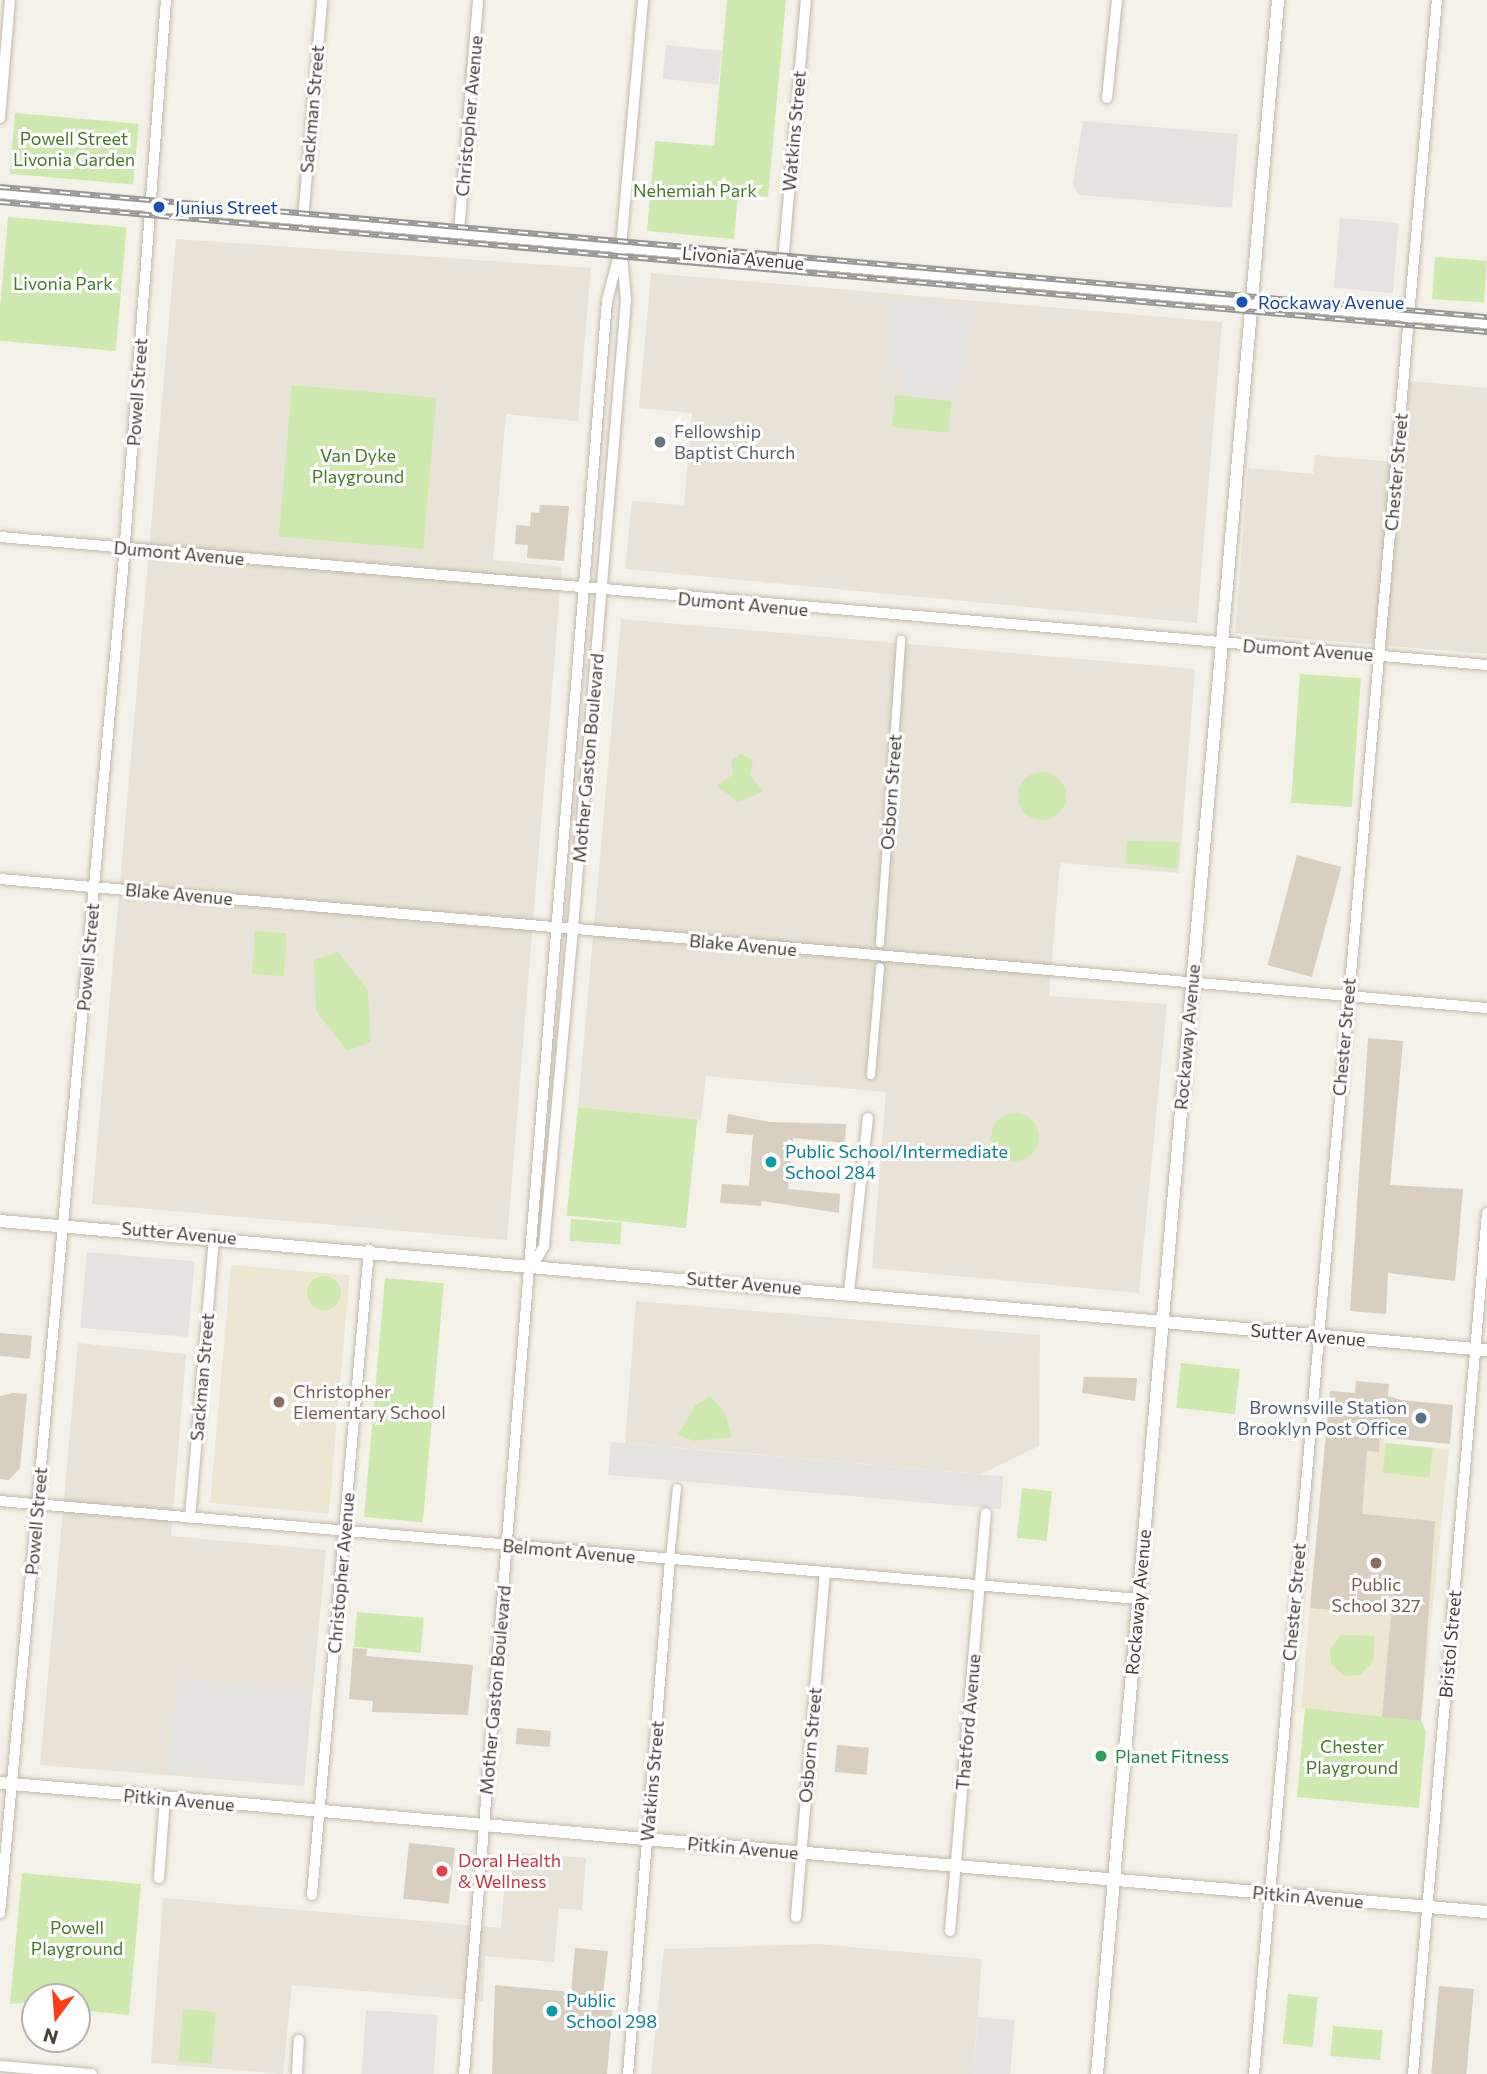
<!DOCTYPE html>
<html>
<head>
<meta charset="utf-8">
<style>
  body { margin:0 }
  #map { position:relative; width:1487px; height:2074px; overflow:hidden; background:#f4f1e8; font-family:Commissioner,sans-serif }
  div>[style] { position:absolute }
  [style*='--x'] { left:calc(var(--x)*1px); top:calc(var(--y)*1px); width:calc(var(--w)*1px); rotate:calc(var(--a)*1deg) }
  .residential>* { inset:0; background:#e8e3d6 }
  .education>* { inset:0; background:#ede6d2; transform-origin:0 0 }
  .green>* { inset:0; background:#cee9b0; transform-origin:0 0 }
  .round { border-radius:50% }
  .parking>* { inset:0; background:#e5e3e0; transform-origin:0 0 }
  .building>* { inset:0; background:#d9cfc0; transform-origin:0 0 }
  .roads { filter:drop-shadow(0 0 2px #c0b9aa) drop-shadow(0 0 2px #c0b9aa) }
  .pedestrian>* { height:8px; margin:-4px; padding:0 4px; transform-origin:4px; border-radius:4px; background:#fff }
  .minor>* { height:10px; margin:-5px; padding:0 5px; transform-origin:5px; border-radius:5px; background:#fff }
  .tertiary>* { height:12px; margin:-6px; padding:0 6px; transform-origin:6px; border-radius:6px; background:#fff }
  .rail>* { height:6px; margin-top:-3px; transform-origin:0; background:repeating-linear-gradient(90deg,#fff 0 10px,#979797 0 20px); box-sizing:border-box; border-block:2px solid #979797 }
  .dots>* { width:19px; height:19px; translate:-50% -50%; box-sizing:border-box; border:4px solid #fff; border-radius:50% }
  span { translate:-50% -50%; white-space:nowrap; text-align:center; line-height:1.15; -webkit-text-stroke:6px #fff; paint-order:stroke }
  .street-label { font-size:18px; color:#484136 }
  .park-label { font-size:18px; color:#467a28 }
  .transit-label { font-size:18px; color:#164399 }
  .left { translate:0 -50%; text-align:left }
  .worship-label { font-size:18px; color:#5b616d }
  .culture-label { font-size:18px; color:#0d838f }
  .education-label { font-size:18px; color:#785e54 }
  .service-label { font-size:18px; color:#4e5e75 }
  .right { translate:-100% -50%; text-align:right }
  .leisure-label { font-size:18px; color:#27864d }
  .health-label { font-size:18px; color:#be3a42 }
  .north { position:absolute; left:21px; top:1983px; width:70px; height:70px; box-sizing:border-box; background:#fff; border:2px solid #b6b3af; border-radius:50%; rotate:196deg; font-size:19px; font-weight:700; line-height:28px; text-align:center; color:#484136 }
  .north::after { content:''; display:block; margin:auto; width:24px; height:32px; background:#fc3d17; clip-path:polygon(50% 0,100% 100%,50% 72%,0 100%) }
</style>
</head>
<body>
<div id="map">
  <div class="residential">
    <div style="clip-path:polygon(176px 239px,591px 268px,578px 421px,506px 414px,493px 560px,562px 567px,507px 1240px,92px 1204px)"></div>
    <div style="clip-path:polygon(651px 273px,1222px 322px,1197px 623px,625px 569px,632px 501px,684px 505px,692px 413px,639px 408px)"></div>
    <div style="clip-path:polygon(1410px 381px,1487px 388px,1487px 654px,1235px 633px,1248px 468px,1313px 474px,1315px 455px,1403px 463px)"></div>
    <div style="clip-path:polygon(621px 619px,1195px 669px,1179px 873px,1061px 863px,1059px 875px,1049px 996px,1167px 1004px,1139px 1293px,872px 1268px,886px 1092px,706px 1076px,701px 1120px,578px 1107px)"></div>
    <div style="clip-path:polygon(636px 1301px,1040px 1335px,1039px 1446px,981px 1474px,625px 1443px)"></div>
    <div style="clip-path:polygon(78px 1343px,186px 1354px,171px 1536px,326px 1550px,304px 1786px,40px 1765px)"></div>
    <div style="clip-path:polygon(507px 1852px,586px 1858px,582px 1910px,559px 1908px,554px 1962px,485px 1956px,483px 2001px,292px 1985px,283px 2074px,151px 2063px,163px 1898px,501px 1928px)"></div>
    <div style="clip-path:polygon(818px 1944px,982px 1959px,973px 2074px,651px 2074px,664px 1949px)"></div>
  </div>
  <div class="education">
    <div style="left:231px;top:1265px;width:119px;height:239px;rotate:5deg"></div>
    <div style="clip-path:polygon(1328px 1406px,1387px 1413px,1384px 1443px,1449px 1449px,1421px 1721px,1301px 1708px)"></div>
  </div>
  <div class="green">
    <div style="clip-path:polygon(727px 0,786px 0,768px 197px,738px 194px,734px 239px,647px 231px,655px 141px,714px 146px)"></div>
    <div style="left:15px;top:113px;width:124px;height:61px;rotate:5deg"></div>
    <div style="left:8px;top:217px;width:119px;height:124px;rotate:5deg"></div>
    <div style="left:1435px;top:257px;width:52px;height:42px;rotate:4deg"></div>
    <div style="left:292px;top:385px;width:145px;height:152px;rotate:5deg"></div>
    <div style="left:895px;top:395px;width:57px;height:32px;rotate:6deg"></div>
    <div style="left:1300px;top:674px;width:61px;height:129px;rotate:4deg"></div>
    <div style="clip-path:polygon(741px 754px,753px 760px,750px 775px,763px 792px,738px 802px,717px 786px,733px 774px,731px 761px)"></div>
    <div class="round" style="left:1018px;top:772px;width:48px;height:48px"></div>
    <div style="clip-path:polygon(1127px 841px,1179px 842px,1177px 869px,1125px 863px)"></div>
    <div style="left:255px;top:931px;width:32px;height:43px;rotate:4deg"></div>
    <div style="clip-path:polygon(338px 952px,368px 990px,371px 1042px,347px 1051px,316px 1011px,314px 960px)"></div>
    <div style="left:578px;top:1107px;width:120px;height:109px;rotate:6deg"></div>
    <div class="round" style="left:991px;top:1113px;width:48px;height:48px"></div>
    <div style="left:571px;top:1219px;width:51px;height:22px;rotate:4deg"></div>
    <div class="round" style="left:307px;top:1276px;width:34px;height:34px"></div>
    <div style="left:385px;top:1278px;width:59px;height:240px;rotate:5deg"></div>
    <div style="left:1181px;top:1363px;width:59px;height:45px;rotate:6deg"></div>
    <div style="clip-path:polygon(710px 1396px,724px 1411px,732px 1437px,694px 1441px,678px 1435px,695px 1406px)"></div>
    <div style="left:1386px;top:1443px;width:47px;height:30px;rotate:6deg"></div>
    <div style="left:1022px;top:1488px;width:30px;height:50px;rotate:6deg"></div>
    <div style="left:357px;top:1612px;width:67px;height:35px;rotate:5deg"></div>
    <div style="clip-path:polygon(1341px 1635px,1375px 1636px,1373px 1662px,1360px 1675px,1344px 1676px,1331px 1664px,1330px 1649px)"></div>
    <div style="clip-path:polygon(1305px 1708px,1421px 1721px,1426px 1731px,1419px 1808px,1297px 1797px)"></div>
    <div style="clip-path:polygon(22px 1873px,141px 1884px,129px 2015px,77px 2010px,77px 1997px,10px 2004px)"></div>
    <div style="left:1288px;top:1994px;width:30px;height:50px;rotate:6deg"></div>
    <div style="left:183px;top:2009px;width:33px;height:52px;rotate:5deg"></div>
    <div style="left:1333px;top:2026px;width:50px;height:30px;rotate:5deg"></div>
  </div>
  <div class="parking">
    <div style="left:666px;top:45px;width:56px;height:34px;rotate:6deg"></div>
    <div style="clip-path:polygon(1083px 121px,1238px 134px,1232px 208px,1078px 195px,1073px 183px)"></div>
    <div style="left:1340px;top:218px;width:59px;height:70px;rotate:5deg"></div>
    <div style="clip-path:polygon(885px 299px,976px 307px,956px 399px,902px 394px,903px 373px,890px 372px)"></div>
    <div style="left:87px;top:1252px;width:108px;height:76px;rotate:5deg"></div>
    <div style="left:611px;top:1442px;width:394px;height:33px;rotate:5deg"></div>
    <div style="left:178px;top:1678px;width:135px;height:93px;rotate:6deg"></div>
    <div style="left:366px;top:2010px;width:72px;height:64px;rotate:4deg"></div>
    <div style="left:978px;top:2017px;width:37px;height:57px;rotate:5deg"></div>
  </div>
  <div class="building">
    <div style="clip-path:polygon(540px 505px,569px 506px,564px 561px,527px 558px,528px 545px,515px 544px,516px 525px,530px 526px,531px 512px,539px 513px)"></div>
    <div style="left:1297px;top:855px;width:46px;height:114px;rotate:15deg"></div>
    <div style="clip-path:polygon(1368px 1038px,1403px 1041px,1390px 1185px,1463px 1189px,1455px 1281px,1388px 1273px,1386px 1314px,1350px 1311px)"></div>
    <div style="clip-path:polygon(728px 1114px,769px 1122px,846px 1124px,845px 1143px,793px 1138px,788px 1189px,840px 1194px,839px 1213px,762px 1201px,761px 1206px,720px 1203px,722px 1184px,749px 1186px,753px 1135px,726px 1133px)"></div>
    <div style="left:0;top:1333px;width:32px;height:23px;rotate:5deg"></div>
    <div style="clip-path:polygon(1084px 1377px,1137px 1378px,1135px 1401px,1082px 1393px)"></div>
    <div style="clip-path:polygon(1356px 1381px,1389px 1384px,1388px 1396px,1401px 1400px,1453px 1405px,1450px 1444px,1380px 1437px,1379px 1452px,1367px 1451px,1362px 1514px,1435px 1521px,1421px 1721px,1382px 1717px,1391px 1615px,1310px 1608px,1330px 1391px,1355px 1393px)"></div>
    <div style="clip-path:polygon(13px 1393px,27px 1394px,20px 1468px,9px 1480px,0 1479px,0 1396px)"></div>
    <div style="clip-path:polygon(353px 1648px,367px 1649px,366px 1656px,473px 1665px,468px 1715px,372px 1712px,373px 1701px,349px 1699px)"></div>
    <div style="left:517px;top:1728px;width:34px;height:16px;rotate:5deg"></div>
    <div style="left:837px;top:1745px;width:32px;height:27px;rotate:5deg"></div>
    <div style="left:409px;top:1843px;width:46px;height:56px;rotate:6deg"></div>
    <div style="clip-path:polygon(575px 1948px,608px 1951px,603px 1995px,614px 1996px,607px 2074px,492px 2074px,495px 1985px,571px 1992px)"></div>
    <div style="left:1439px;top:1986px;width:35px;height:88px;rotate:5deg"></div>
  </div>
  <div class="roads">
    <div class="pedestrian">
      <div style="--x:880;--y:943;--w:304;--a:-86"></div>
      <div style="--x:871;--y:1075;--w:108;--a:-85.2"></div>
      <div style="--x:670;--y:1559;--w:71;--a:-84.4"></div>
    </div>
    <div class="minor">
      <div style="--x:1107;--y:98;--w:99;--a:-84.2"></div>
      <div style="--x:0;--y:118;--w:118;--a:-85.2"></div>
      <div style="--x:0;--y:193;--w:1493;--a:5"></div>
      <div style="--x:303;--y:219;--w:220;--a:-85"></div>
      <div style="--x:459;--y:232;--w:233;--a:-85.3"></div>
      <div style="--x:783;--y:262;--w:263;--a:-85"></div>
      <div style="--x:0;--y:537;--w:1492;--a:4.92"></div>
      <div style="--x:0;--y:879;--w:1493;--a:4.96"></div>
      <div style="--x:533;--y:1265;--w:22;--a:-60"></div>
      <div style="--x:544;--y:1246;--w:296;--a:-84.8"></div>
      <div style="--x:571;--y:951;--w:653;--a:-85.17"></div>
      <div style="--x:626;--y:300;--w:44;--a:-95.2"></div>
      <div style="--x:849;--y:1292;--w:175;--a:-83.8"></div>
      <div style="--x:0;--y:1501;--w:1142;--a:4.92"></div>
      <div style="--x:190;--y:1518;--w:283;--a:-85.1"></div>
      <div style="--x:159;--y:1878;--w:79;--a:-85.7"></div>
      <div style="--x:312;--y:1895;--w:648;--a:-84.95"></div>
      <div style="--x:0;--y:1913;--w:1350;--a:-84.77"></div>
      <div style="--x:123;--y:569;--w:571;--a:-85.68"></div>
      <div style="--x:796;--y:1917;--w:345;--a:-85.2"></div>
      <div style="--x:950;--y:1931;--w:419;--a:-85.1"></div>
      <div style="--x:0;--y:2066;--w:92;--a:5"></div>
      <div style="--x:297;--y:2074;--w:34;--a:-87"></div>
      <div style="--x:464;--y:2074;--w:1779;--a:-85.39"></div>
      <div style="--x:607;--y:301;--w:56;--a:-75.5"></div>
      <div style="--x:621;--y:247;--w:248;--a:-84.9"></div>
      <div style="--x:628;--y:2074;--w:517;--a:-85.34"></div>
      <div style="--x:1254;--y:2074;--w:2082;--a:-84.96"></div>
      <div style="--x:1413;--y:2074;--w:864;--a:-85.09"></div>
    </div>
    <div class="tertiary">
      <div style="--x:0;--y:1221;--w:1493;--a:4.96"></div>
      <div style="--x:0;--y:1783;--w:1493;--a:4.96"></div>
      <div style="--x:1097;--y:2074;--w:2082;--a:-85.01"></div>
    </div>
  </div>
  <div class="rail">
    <div style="--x:0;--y:187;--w:1493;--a:5"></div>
    <div style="--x:0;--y:202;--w:1493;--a:5"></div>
  </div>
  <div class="dots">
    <div style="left:159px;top:207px;background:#1a4fb4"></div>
    <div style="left:1242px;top:302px;background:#1a4fb4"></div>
    <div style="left:660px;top:442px;background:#6b7280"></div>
    <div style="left:771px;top:1162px;background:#0f9aa8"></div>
    <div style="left:279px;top:1402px;background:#8d6e63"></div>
    <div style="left:1421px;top:1418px;background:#5c6f8a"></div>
    <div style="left:1376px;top:1563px;background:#8d6e63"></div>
    <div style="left:1101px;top:1756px;background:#2e9e5b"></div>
    <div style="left:442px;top:1871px;background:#e0444e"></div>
    <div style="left:552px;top:2011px;background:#0f9aa8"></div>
  </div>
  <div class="street-label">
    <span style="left:312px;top:109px;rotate:-85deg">Sackman Street</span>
    <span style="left:469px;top:116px;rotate:-85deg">Christopher Avenue</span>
    <span style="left:794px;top:131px;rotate:-85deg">Watkins Street</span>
    <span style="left:743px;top:258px;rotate:5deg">Livonia Avenue</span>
    <span style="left:137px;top:392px;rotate:-86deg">Powell Street</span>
    <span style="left:1396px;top:472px;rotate:-85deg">Chester Street</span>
    <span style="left:179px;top:553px;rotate:5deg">Dumont Avenue</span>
    <span style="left:743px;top:604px;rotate:5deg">Dumont Avenue</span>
    <span style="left:1308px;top:650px;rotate:4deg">Dumont Avenue</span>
    <span style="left:588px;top:758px;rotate:-85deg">Mother Gaston Boulevard</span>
    <span style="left:891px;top:792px;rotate:-86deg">Osborn Street</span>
    <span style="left:179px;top:894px;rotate:5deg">Blake Avenue</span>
    <span style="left:743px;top:945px;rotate:5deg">Blake Avenue</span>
    <span style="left:88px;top:957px;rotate:-85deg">Powell Street</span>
    <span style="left:1187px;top:1037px;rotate:-85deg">Rockaway Avenue</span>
    <span style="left:1344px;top:1037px;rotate:-85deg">Chester Street</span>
    <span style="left:179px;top:1233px;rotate:5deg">Sutter Avenue</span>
    <span style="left:744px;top:1283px;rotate:5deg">Sutter Avenue</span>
    <span style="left:1308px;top:1335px;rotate:5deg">Sutter Avenue</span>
    <span style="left:202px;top:1377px;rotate:-85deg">Sackman Street</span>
    <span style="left:36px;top:1521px;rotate:-85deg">Powell Street</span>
    <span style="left:569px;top:1551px;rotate:5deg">Belmont Avenue</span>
    <span style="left:341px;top:1573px;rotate:-85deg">Christopher Avenue</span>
    <span style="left:1138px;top:1602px;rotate:-85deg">Rockaway Avenue</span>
    <span style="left:1294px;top:1602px;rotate:-85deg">Chester Street</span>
    <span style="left:1450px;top:1644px;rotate:-85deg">Bristol Street</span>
    <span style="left:495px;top:1690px;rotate:-85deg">Mother Gaston Boulevard</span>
    <span style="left:968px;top:1722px;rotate:-85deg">Thatford Avenue</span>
    <span style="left:810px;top:1745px;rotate:-85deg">Osborn Street</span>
    <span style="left:652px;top:1781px;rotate:-85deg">Watkins Street</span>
    <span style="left:179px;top:1800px;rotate:5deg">Pitkin Avenue</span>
    <span style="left:743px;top:1848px;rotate:5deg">Pitkin Avenue</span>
    <span style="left:1308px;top:1897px;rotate:5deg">Pitkin Avenue</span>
  </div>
  <div class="park-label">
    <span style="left:74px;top:149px">Powell Street<br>Livonia Garden</span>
    <span style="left:695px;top:190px">Nehemiah Park</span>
    <span style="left:63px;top:283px">Livonia Park</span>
    <span style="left:358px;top:466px">Van Dyke<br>Playground</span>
    <span style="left:1352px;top:1757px">Chester<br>Playground</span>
    <span style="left:77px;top:1938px">Powell<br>Playground</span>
  </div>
  <div class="transit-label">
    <span class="left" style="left:175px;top:207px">Junius Street</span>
    <span class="left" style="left:1258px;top:302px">Rockaway Avenue</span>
  </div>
  <div class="worship-label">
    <span class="left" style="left:674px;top:442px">Fellowship<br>Baptist Church</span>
  </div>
  <div class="culture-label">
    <span class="left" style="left:785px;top:1162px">Public School/Intermediate<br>School 284</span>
    <span class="left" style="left:566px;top:2011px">Public<br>School 298</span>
  </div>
  <div class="education-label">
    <span class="left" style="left:293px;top:1402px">Christopher<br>Elementary School</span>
    <span style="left:1376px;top:1595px">Public<br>School 327</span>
  </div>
  <div class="service-label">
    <span class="right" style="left:1407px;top:1418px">Brownsville Station<br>Brooklyn Post Office</span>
  </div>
  <div class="leisure-label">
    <span class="left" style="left:1115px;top:1756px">Planet Fitness</span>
  </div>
  <div class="health-label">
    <span class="left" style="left:458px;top:1871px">Doral Health<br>&amp; Wellness</span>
  </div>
  <div class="north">N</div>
</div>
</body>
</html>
